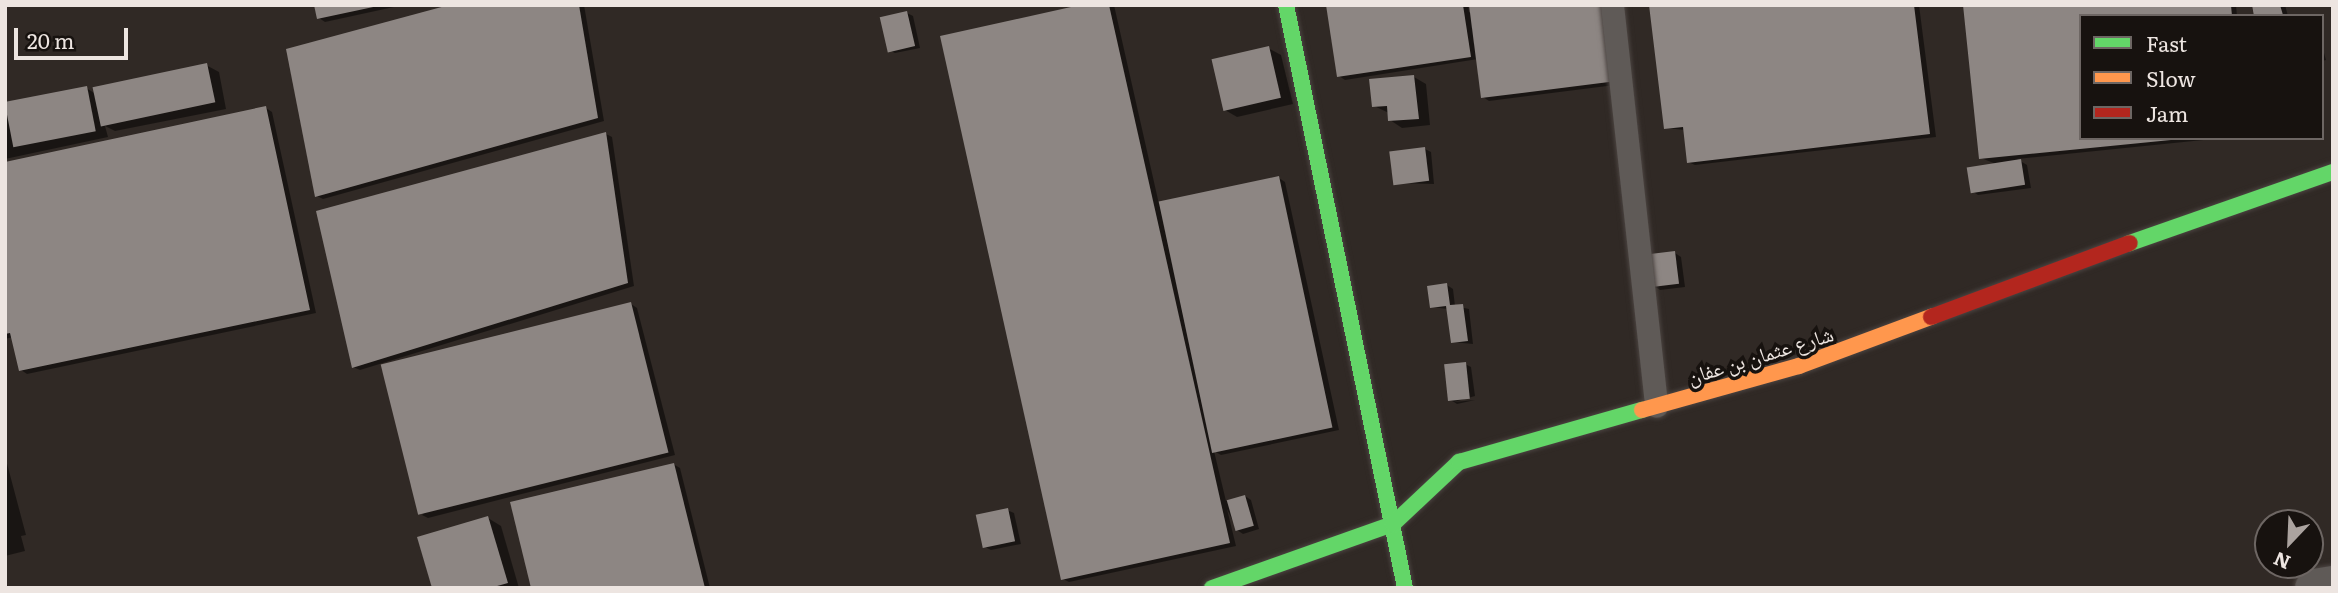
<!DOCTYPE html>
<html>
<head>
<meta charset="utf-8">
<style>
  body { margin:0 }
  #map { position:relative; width:2338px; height:593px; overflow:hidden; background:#302925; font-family:Literata,"Noto Naskh Arabic",serif }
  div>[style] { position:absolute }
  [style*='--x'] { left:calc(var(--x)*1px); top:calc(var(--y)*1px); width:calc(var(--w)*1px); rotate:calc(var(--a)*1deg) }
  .shadow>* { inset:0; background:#0007 }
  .building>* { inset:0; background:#8d8683; transform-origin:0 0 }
  .roads { filter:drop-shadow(0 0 2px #4b4441) drop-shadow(0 0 2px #4b4441) }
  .lane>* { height:23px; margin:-11.5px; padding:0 11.5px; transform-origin:11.5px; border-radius:11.5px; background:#5f5a57 }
  .street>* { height:38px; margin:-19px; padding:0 19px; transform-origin:19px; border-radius:19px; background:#5f5a57 }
  .fast>* { height:16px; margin:-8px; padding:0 8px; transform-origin:8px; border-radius:8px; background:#63d668 }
  .slow>* { height:16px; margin:-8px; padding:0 8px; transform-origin:8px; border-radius:8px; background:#ff974d }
  .jam>* { height:16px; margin:-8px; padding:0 8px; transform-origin:8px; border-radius:8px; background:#b3261e }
  span { translate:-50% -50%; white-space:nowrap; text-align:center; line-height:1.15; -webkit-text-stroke:7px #17120f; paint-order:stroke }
  .street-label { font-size:21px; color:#ede5e1 }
  .frame { position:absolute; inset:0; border:7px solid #ede5e1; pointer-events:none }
  .legend { position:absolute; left:2079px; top:14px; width:245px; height:126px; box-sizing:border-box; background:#17120f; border:2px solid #6d6663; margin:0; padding:9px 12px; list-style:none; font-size:21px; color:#ede5e1 }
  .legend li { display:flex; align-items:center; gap:14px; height:35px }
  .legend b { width:35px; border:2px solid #6d6663 }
  .north { position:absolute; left:2254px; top:509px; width:70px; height:70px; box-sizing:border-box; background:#17120f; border:2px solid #6d6663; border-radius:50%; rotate:203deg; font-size:19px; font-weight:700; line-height:28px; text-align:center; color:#ede5e1 }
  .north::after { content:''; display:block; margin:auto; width:24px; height:32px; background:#aba39f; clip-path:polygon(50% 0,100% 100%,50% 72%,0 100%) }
  .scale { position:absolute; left:14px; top:28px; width:114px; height:32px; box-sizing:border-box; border:4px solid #ede5e1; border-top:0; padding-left:9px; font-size:21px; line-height:24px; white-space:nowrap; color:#ede5e1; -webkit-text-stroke:5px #17120f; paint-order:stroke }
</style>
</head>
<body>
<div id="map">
  <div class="shadow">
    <div style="clip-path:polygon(316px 5px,403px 5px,325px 22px,319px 18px)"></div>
    <div style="clip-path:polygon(456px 5px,584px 5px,604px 121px,323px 199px,317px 196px)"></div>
    <div style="clip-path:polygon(1088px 5px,1114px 5px,1159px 204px,1279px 178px,1285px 182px,1339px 430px,1221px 455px,1214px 451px,1226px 501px,1245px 496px,1251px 500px,1259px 529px,1243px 534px,1237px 530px,1227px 509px,1236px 546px,1069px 582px,1063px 579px)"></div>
    <div style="clip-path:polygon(1328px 5px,1468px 5px,1469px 12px,1623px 84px,1489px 101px,1483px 97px,1478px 59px,1345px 80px,1339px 76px)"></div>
    <div style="clip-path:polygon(1651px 5px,1919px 5px,1936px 137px,1695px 165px,1688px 162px,1685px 130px,1666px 128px)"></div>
    <div style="clip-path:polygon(1965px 5px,2236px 5px,2237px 16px,2081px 16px,2081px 138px,2223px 138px,2017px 159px,2027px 165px,2031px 188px,1978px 195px,1972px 191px,1996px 164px,1981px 158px)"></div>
    <div style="clip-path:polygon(2253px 5px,2285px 5px,2288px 16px,2256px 16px)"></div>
    <div style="clip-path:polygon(907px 13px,913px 16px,920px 48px,895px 53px,889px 50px)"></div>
    <div style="clip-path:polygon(2322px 46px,2326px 60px,2322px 61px)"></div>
    <div style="clip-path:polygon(1268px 48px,1281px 55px,1293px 104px,1237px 117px,1225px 110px)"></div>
    <div style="clip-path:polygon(206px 65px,219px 72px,226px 109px,115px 131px,105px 126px,108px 137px,5px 159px,5px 105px,86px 88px,96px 94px)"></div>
    <div style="clip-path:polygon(1414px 77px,1426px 84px,1430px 125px,1402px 128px,1390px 120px,1389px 113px,1374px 106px)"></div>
    <div style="clip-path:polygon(266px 108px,272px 112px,316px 313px,27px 374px,21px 370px,13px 337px,5px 339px,5px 164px)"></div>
    <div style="clip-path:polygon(606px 134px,612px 137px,634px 286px,360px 370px,353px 367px)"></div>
    <div style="clip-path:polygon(1425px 149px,1431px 152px,1434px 184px,1394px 183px)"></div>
    <div style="clip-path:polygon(1675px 253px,1681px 257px,1685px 287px,1660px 290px,1654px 286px)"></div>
    <div style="clip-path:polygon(1447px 285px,1453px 289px,1455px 306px,1469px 309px,1473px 344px,1452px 342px,1448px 309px,1431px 307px)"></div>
    <div style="clip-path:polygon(631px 304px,637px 308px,675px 455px,428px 518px,422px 515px)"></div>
    <div style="clip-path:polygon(1465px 364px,1471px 367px,1475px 396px,1454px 402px,1450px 400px)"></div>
    <div style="clip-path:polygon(1475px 400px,1457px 404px,1454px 402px)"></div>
    <div style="clip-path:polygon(5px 456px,26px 535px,21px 536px,25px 551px,5px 556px)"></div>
    <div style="clip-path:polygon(673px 464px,680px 468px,710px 588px,533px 588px)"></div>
    <div style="clip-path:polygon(1007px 510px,1014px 513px,1021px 544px,991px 550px,985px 547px)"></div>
    <div style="clip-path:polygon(488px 518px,501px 526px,519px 588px,434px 588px)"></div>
  </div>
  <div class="building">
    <div style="clip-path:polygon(314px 5px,378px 5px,378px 6px,317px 19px)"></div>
    <div style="clip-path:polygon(449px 5px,579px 5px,598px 118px,315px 197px,286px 49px)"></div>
    <div style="clip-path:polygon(1080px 5px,1109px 5px,1230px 543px,1061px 580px,940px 36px)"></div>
    <div style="clip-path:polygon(1326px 5px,1463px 5px,1471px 57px,1337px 77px)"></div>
    <div style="clip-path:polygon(1469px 5px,1607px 5px,1617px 81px,1481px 98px)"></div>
    <div style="clip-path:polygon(1649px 5px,1914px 5px,1930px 134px,1687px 163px,1683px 127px,1664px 129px)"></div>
    <div style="clip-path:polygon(1963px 5px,2231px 5px,2232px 16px,2081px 16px,2081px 138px,2171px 140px,1979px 159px)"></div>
    <div style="clip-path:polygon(2252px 5px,2280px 5px,2283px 15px,2254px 16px)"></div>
    <div style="left:907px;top:11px;width:36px;height:28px;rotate:77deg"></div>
    <div style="left:1269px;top:46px;width:53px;height:59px;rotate:77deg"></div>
    <div style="left:207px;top:63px;width:40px;height:117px;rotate:78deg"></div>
    <div style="clip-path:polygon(1414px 75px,1419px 119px,1388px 121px,1387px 106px,1372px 107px,1369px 79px)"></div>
    <div style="left:87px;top:86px;width:46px;height:84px;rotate:79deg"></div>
    <div style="clip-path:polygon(266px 106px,310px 310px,19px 371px,10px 333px,5px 334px,5px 162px)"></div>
    <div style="clip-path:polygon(606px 132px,628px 283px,352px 368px,316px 211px)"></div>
    <div style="left:1425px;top:147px;width:34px;height:36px;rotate:83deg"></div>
    <div style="left:2021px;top:159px;width:26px;height:55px;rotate:81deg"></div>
    <div style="left:1279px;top:176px;width:257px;height:123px;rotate:78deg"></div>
    <div style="left:1675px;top:251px;width:33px;height:27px;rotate:83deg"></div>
    <div style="clip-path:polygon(1447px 283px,1450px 305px,1463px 304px,1468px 341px,1451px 343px,1446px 306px,1430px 308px,1427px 286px)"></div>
    <div style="left:631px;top:302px;width:155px;height:258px;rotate:76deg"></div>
    <div style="left:1466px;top:362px;width:37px;height:22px;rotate:84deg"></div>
    <div style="clip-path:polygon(674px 463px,705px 588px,531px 588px,510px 502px)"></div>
    <div style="left:1245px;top:495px;width:32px;height:19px;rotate:74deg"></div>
    <div style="left:1008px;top:508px;width:34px;height:33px;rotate:78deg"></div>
    <div style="clip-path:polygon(488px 516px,508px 583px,490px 588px,432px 588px,417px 537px)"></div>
  </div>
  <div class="roads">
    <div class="lane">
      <div style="--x:1612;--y:5;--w:403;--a:83.7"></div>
    </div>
    <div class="street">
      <div style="--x:2314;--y:588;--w:19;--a:-9"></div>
    </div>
    <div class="fast">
      <div style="--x:1286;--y:5;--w:595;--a:78.46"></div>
      <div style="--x:2130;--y:243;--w:215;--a:-19.3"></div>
      <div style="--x:1212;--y:588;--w:192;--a:-19.5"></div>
      <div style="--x:1393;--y:524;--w:91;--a:-43.2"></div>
      <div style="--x:1459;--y:462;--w:190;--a:-15.9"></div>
    </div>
    <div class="slow">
      <div style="--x:1642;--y:410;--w:163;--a:-15.7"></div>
      <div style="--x:1799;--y:366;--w:141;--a:-20.4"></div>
    </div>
    <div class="jam">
      <div style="--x:1931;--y:317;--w:212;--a:-20.4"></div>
    </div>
  </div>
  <div class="street-label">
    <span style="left:1760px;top:354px;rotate:-17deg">شارع عثمان بن عفان</span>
  </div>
  <div class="frame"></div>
  <ul class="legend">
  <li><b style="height:9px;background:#63d668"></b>Fast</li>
  <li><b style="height:9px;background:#ff974d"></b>Slow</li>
  <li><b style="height:9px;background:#b3261e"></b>Jam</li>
  </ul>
  <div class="north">N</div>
  <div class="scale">20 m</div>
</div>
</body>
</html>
